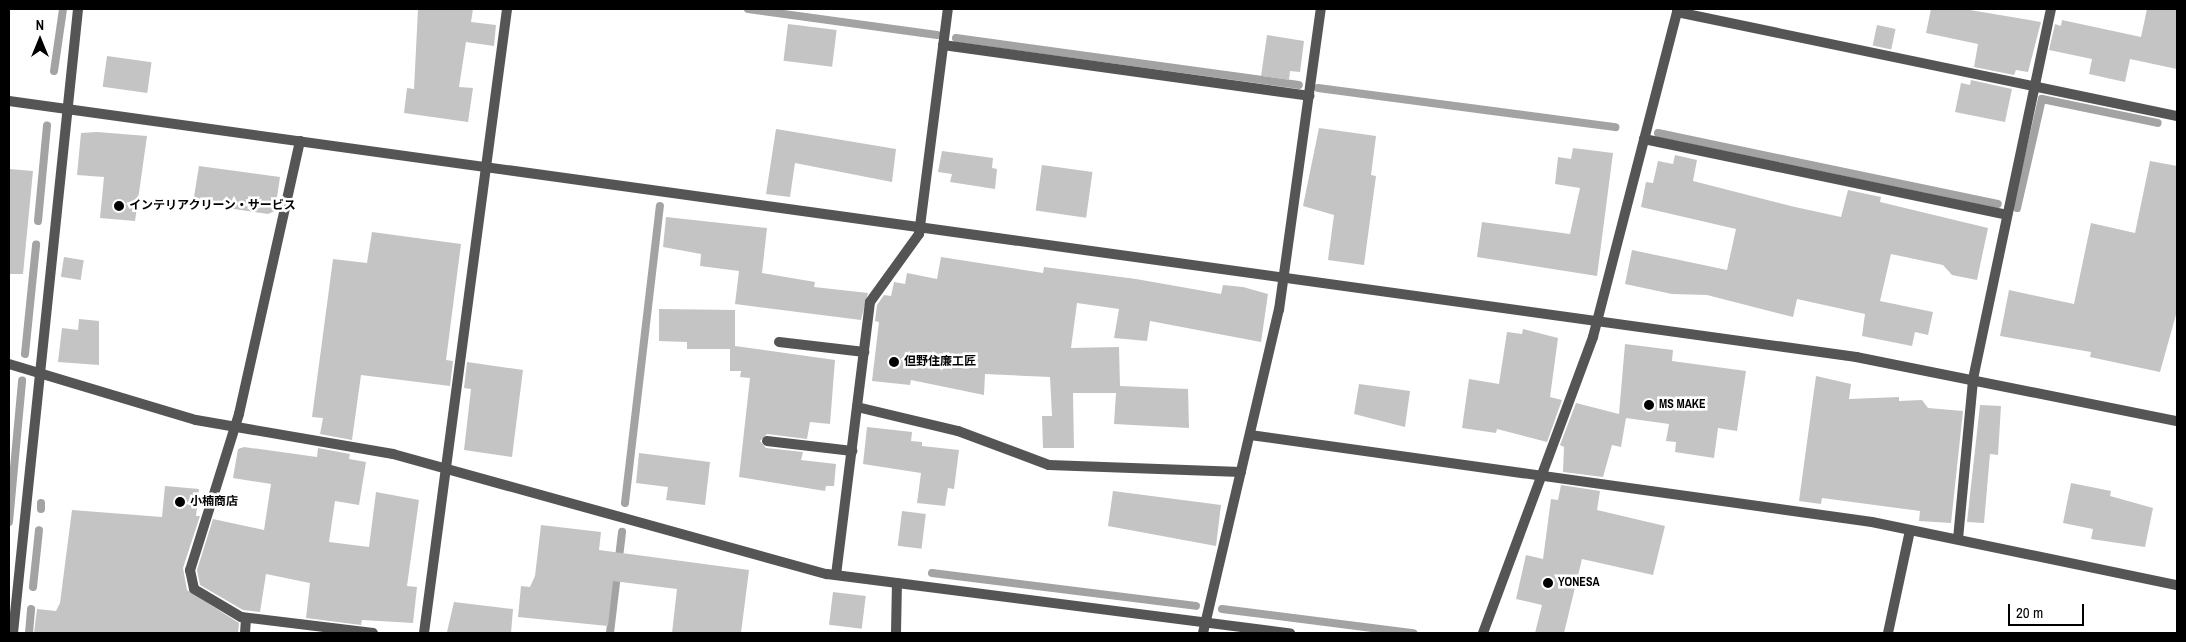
<!DOCTYPE html>
<html>
<head>
<meta charset="utf-8">
<style>
  body { margin:0 }
  #map { position:relative; width:2186px; height:642px; overflow:hidden; background:#fff; font-family:"Archivo Narrow","Noto Sans JP",sans-serif }
  div>[style] { position:absolute }
  [style*='--x'] { left:calc(var(--x)*1px); top:calc(var(--y)*1px); width:calc(var(--w)*1px); rotate:calc(var(--a)*1deg) }
  .stream>* { height:8px; margin:-4px; padding:0 4px; transform-origin:4px; border-radius:4px; background:#a3a3a3 }
  .building>* { inset:0; background:#c4c4c4; transform-origin:0 0 }
  .minor>* { height:10px; margin:-5px; padding:0 5px; transform-origin:5px; border-radius:5px; background:#555 }
  .tertiary>* { height:10px; margin:-5px; padding:0 5px; transform-origin:5px; border-radius:5px; background:#555 }
  .dots>* { width:14px; height:14px; translate:-50% -50%; box-sizing:border-box; border:2px solid #fff; border-radius:50% }
  span { translate:-50% -50%; white-space:nowrap; text-align:center; line-height:1.15; -webkit-text-stroke:5px #fff; paint-order:stroke }
  .poi-label { font-size:12px; color:#000; font-weight:700 }
  .left { translate:0 -50%; text-align:left }
  .frame { position:absolute; inset:0; border:10px solid #000; pointer-events:none }
  .north { position:absolute; left:15px; top:15px; width:50px; height:50px; -webkit-text-stroke:4px #fff; paint-order:stroke; rotate:0deg; font-size:14px; font-weight:700; line-height:20px; text-align:center; color:#000 }
  .north::after { content:''; display:block; margin:auto; width:18px; height:22px; background:#000; clip-path:polygon(50% 0,100% 100%,50% 72%,0 100%) }
  .scale { position:absolute; left:2008px; top:604px; width:76px; height:22px; box-sizing:border-box; border:2px solid #000; border-top:0; padding-left:6px; font-size:15px; line-height:18px; white-space:nowrap; color:#000; -webkit-text-stroke:4px #fff; paint-order:stroke }
</style>
</head>
<body>
<div id="map">
  <div class="stream">
    <div style="--x:748;--y:9;--w:191;--a:7.8"></div>
    <div style="--x:956;--y:38;--w:346;--a:7.8"></div>
    <div style="--x:54;--y:71;--w:63;--a:-81.7"></div>
    <div style="--x:1318;--y:88;--w:300;--a:7.5"></div>
    <div style="--x:1658;--y:133;--w:347;--a:11.8"></div>
    <div style="--x:2017;--y:208;--w:112;--a:-77.1"></div>
    <div style="--x:2042;--y:99;--w:118;--a:11.7"></div>
    <div style="--x:38;--y:221;--w:96;--a:-84.6"></div>
    <div style="--x:25;--y:354;--w:110;--a:-84.2"></div>
    <div style="--x:625;--y:503;--w:299;--a:-83.3"></div>
    <div style="--x:41;--y:509;--w:6;--a:-90"></div>
    <div style="--x:9;--y:522;--w:142;--a:-84.7"></div>
    <div style="--x:932;--y:573;--w:266;--a:7.1"></div>
    <div style="--x:33;--y:587;--w:57;--a:-84"></div>
    <div style="--x:1222;--y:609;--w:193;--a:7.2"></div>
    <div style="--x:29;--y:633;--w:24;--a:-85"></div>
    <div style="--x:610;--y:633;--w:102;--a:-83.2"></div>
  </div>
  <div class="building">
    <div style="clip-path:polygon(418px 9px,473px 9px,471px 22px,496px 25px,494px 46px,466px 42px,459px 87px,473px 88px,468px 122px,404px 113px,407px 88px,414px 89px)"></div>
    <div style="clip-path:polygon(1931px 9px,1964px 9px,2041px 22px,2028px 72px,2016px 70px,2014px 75px,1974px 67px,1978px 44px,1926px 33px)"></div>
    <div style="clip-path:polygon(2147px 9px,2177px 9px,2177px 69px,2130px 59px,2125px 82px,2089px 74px,2092px 59px,2049px 50px,2055px 24px,2061px 26px,2062px 20px,2141px 37px)"></div>
    <div style="left:788px;top:24px;width:49px;height:37px;rotate:7deg"></div>
    <div style="left:1877px;top:25px;width:19px;height:21px;rotate:12deg"></div>
    <div style="clip-path:polygon(1267px 35px,1304px 41px,1300px 72px,1290px 71px,1289px 80px,1261px 76px)"></div>
    <div style="left:107px;top:56px;width:45px;height:31px;rotate:8deg"></div>
    <div style="clip-path:polygon(1971px 80px,2012px 89px,2005px 122px,1955px 112px,1961px 83px,1970px 85px)"></div>
    <div style="clip-path:polygon(1319px 128px,1376px 136px,1371px 175px,1376px 176px,1364px 265px,1328px 260px,1334px 215px,1303px 206px)"></div>
    <div style="clip-path:polygon(776px 129px,896px 149px,892px 182px,795px 163px,790px 197px,766px 194px)"></div>
    <div style="clip-path:polygon(97px 132px,147px 136px,135px 221px,100px 218px,104px 177px,77px 175px,81px 133px)"></div>
    <div style="clip-path:polygon(1573px 148px,1613px 153px,1597px 276px,1477px 257px,1482px 222px,1570px 234px,1580px 188px,1555px 184px,1558px 157px,1571px 159px)"></div>
    <div style="clip-path:polygon(942px 151px,993px 158px,992px 168px,997px 169px,995px 189px,950px 182px,952px 174px,938px 172px)"></div>
    <div style="clip-path:polygon(1675px 155px,1697px 160px,1693px 181px,1795px 207px,1841px 217px,1848px 190px,1881px 197px,1880px 202px,1988px 228px,1977px 280px,1952px 275px,1943px 265px,1891px 254px,1880px 301px,1933px 312px,1928px 335px,1915px 332px,1912px 346px,1862px 336px,1865px 314px,1797px 299px,1793px 317px,1707px 295px,1672px 294px,1625px 284px,1632px 250px,1727px 270px,1736px 229px,1641px 207px,1646px 182px,1653px 183px,1658px 161px,1673px 164px)"></div>
    <div style="clip-path:polygon(2150px 161px,2177px 166px,2177px 311px,2160px 372px,2090px 357px,2091px 352px,2000px 336px,2009px 290px,2074px 304px,2091px 223px,2135px 233px)"></div>
    <div style="left:1042px;top:165px;width:51px;height:46px;rotate:8deg"></div>
    <div style="clip-path:polygon(199px 166px,280px 177px,275px 211px,268px 214px,193px 203px)"></div>
    <div style="clip-path:polygon(9px 169px,33px 171px,23px 274px,9px 274px)"></div>
    <div style="clip-path:polygon(666px 217px,767px 228px,762px 273px,815px 282px,814px 287px,868px 293px,861px 320px,735px 304px,739px 271px,700px 266px,701px 254px,663px 247px)"></div>
    <div style="clip-path:polygon(372px 232px,461px 244px,446px 360px,453px 361px,450px 386px,361px 375px,352px 440px,320px 434px,323px 418px,312px 417px,333px 259px,367px 263px)"></div>
    <div style="left:64px;top:257px;width:20px;height:20px;rotate:9deg"></div>
    <div style="clip-path:polygon(941px 257px,1043px 273px,1044px 267px,1136px 279px,1221px 294px,1223px 285px,1243px 287px,1268px 294px,1261px 342px,1150px 321px,1147px 341px,1114px 338px,1119px 309px,1077px 303px,1071px 348px,1119px 347px,1120px 386px,1188px 389px,1189px 428px,1114px 424px,1116px 393px,1073px 393px,1074px 448px,1043px 448px,1042px 416px,1052px 416px,1050px 377px,985px 374px,984px 395px,911px 380px,910px 385px,872px 381px,879px 322px,875px 321px,877px 305px,884px 295px,891px 296px,894px 282px,905px 284px,907px 273px,937px 279px)"></div>
    <div style="clip-path:polygon(659px 309px,735px 310px,735px 346px,835px 360px,830px 424px,810px 422px,807px 439px,767px 434px,760px 441px,766px 448px,803px 452px,801px 460px,836px 464px,834px 486px,826px 486px,825px 491px,739px 477px,750px 378px,740px 377px,741px 371px,730px 371px,730px 349px,687px 349px,687px 342px,659px 341px)"></div>
    <div style="clip-path:polygon(79px 319px,99px 321px,99px 365px,58px 362px,62px 328px,78px 330px)"></div>
    <div style="clip-path:polygon(1523px 329px,1558px 338px,1550px 397px,1562px 400px,1547px 442px,1497px 429px,1496px 433px,1462px 428px,1469px 379px,1499px 384px,1507px 332px,1522px 334px)"></div>
    <div style="clip-path:polygon(1625px 344px,1673px 350px,1672px 361px,1746px 371px,1737px 431px,1718px 428px,1714px 458px,1675px 452px,1676px 442px,1666px 441px,1669px 424px,1626px 418px,1621px 447px,1612px 445px,1603px 477px,1563px 472px,1564px 447px,1560px 445px,1576px 403px,1619px 414px)"></div>
    <div style="clip-path:polygon(467px 362px,523px 370px,512px 457px,464px 450px,471px 389px,464px 388px)"></div>
    <div style="clip-path:polygon(1816px 376px,1851px 384px,1849px 399px,1899px 397px,1899px 401px,1922px 400px,1928px 408px,1963px 411px,1951px 523px,1919px 521px,1920px 511px,1822px 498px,1821px 504px,1799px 501px)"></div>
    <div style="clip-path:polygon(1359px 384px,1410px 391px,1405px 427px,1354px 414px)"></div>
    <div style="clip-path:polygon(1980px 405px,2001px 406px,1998px 455px,1990px 454px,1984px 523px,1967px 522px)"></div>
    <div style="clip-path:polygon(867px 427px,912px 432px,911px 441px,922px 442px,922px 446px,959px 450px,954px 489px,948px 488px,945px 506px,917px 503px,921px 473px,863px 464px)"></div>
    <div style="clip-path:polygon(244px 447px,317px 457px,318px 448px,350px 454px,349px 459px,366px 462px,359px 505px,335px 501px,329px 542px,369px 547px,376px 492px,419px 500px,407px 586px,417px 587px,413px 623px,362px 620px,361px 625px,306px 618px,310px 583px,266px 574px,260px 612px,243px 610px,200px 585px,197px 570px,213px 519px,264px 530px,271px 484px,233px 478px,238px 449px)"></div>
    <div style="clip-path:polygon(639px 453px,710px 462px,705px 505px,666px 500px,668px 487px,636px 483px)"></div>
    <div style="clip-path:polygon(2071px 483px,2111px 491px,2110px 496px,2153px 508px,2145px 547px,2091px 539px,2093px 529px,2063px 523px)"></div>
    <div style="clip-path:polygon(1561px 485px,1600px 491px,1597px 510px,1665px 526px,1653px 575px,1582px 559px,1564px 633px,1535px 633px,1542px 605px,1516px 599px,1526px 555px,1543px 559px,1551px 499px,1558px 500px)"></div>
    <div style="clip-path:polygon(165px 486px,199px 489px,196px 516px,200px 516px,183px 568px,187px 590px,239px 623px,238px 633px,34px 633px,37px 609px,56px 611px,60px 603px,72px 510px,162px 517px)"></div>
    <div style="clip-path:polygon(1113px 491px,1221px 505px,1216px 546px,1108px 526px)"></div>
    <div style="left:902px;top:511px;width:24px;height:35px;rotate:7deg"></div>
    <div style="clip-path:polygon(541px 525px,601px 532px,599px 550px,749px 570px,741px 633px,672px 633px,677px 589px,613px 581px,608px 626px,518px 617px,521px 586px,530px 587px,535px 576px)"></div>
    <div style="left:833px;top:592px;width:33px;height:33px;rotate:7deg"></div>
    <div style="clip-path:polygon(454px 602px,513px 609px,511px 633px,447px 632px)"></div>
  </div>
  <div class="minor">
    <div style="--x:1677;--y:12;--w:511;--a:11.75"></div>
    <div style="--x:943;--y:45;--w:370;--a:7.9"></div>
    <div style="--x:9;--y:101;--w:1865;--a:7.89"></div>
    <div style="--x:1856;--y:357;--w:327;--a:11.3"></div>
    <div style="--x:1644;--y:139;--w:371;--a:11.8"></div>
    <div style="--x:300;--y:141;--w:280;--a:102.6"></div>
    <div style="--x:239;--y:414;--w:164;--a:107.4"></div>
    <div style="--x:190;--y:570;--w:19;--a:78"></div>
    <div style="--x:194;--y:589;--w:55;--a:30.8"></div>
    <div style="--x:241;--y:617;--w:133;--a:6.9"></div>
    <div style="--x:779;--y:342;--w:86;--a:6.7"></div>
    <div style="--x:9;--y:364;--w:195;--a:16.7"></div>
    <div style="--x:196;--y:420;--w:200;--a:9.8"></div>
    <div style="--x:393;--y:454;--w:450;--a:15.5"></div>
    <div style="--x:827;--y:574;--w:467;--a:7.3"></div>
    <div style="--x:857;--y:407;--w:104;--a:13.4"></div>
    <div style="--x:958;--y:431;--w:97;--a:20.5"></div>
    <div style="--x:1049;--y:465;--w:192;--a:2.1"></div>
    <div style="--x:1250;--y:435;--w:628;--a:7.96"></div>
    <div style="--x:1872;--y:522;--w:311;--a:11.7"></div>
    <div style="--x:767;--y:441;--w:86;--a:6.7"></div>
    <div style="--x:1958;--y:539;--w:161;--a:-84.6"></div>
    <div style="--x:1973;--y:379;--w:378;--a:-78.1"></div>
    <div style="--x:836;--y:575;--w:275;--a:-82.9"></div>
    <div style="--x:870;--y:302;--w:84;--a:-54.2"></div>
    <div style="--x:919;--y:234;--w:227;--a:-82.7"></div>
    <div style="--x:245;--y:633;--w:15;--a:-86"></div>
    <div style="--x:424;--y:633;--w:629;--a:-82.42"></div>
    <div style="--x:896;--y:633;--w:50;--a:-88.9"></div>
    <div style="--x:1203;--y:633;--w:332;--a:-76.8"></div>
    <div style="--x:1279;--y:310;--w:304;--a:-82.1"></div>
    <div style="--x:1483;--y:633;--w:316;--a:-69.6"></div>
    <div style="--x:1593;--y:337;--w:339;--a:-75.5"></div>
    <div style="--x:1888;--y:633;--w:105;--a:-77.9"></div>
  </div>
  <div class="tertiary">
    <div style="--x:13;--y:633;--w:627;--a:-84.05"></div>
  </div>
  <div class="dots">
    <div style="left:119px;top:206px;background:#000"></div>
    <div style="left:894px;top:362px;background:#000"></div>
    <div style="left:1649px;top:405px;background:#000"></div>
    <div style="left:180px;top:502px;background:#000"></div>
    <div style="left:1548px;top:583px;background:#000"></div>
  </div>
  <div class="poi-label">
    <span class="left" style="left:129px;top:206px">インテリアクリーン・サービス</span>
    <span class="left" style="left:904px;top:362px">但野住廉工匠</span>
    <span class="left" style="left:1659px;top:405px">MS MAKE</span>
    <span class="left" style="left:190px;top:502px">小楠商店</span>
    <span class="left" style="left:1558px;top:583px">YONESA</span>
  </div>
  <div class="frame"></div>
  <div class="north">N</div>
  <div class="scale">20 m</div>
</div>
</body>
</html>
